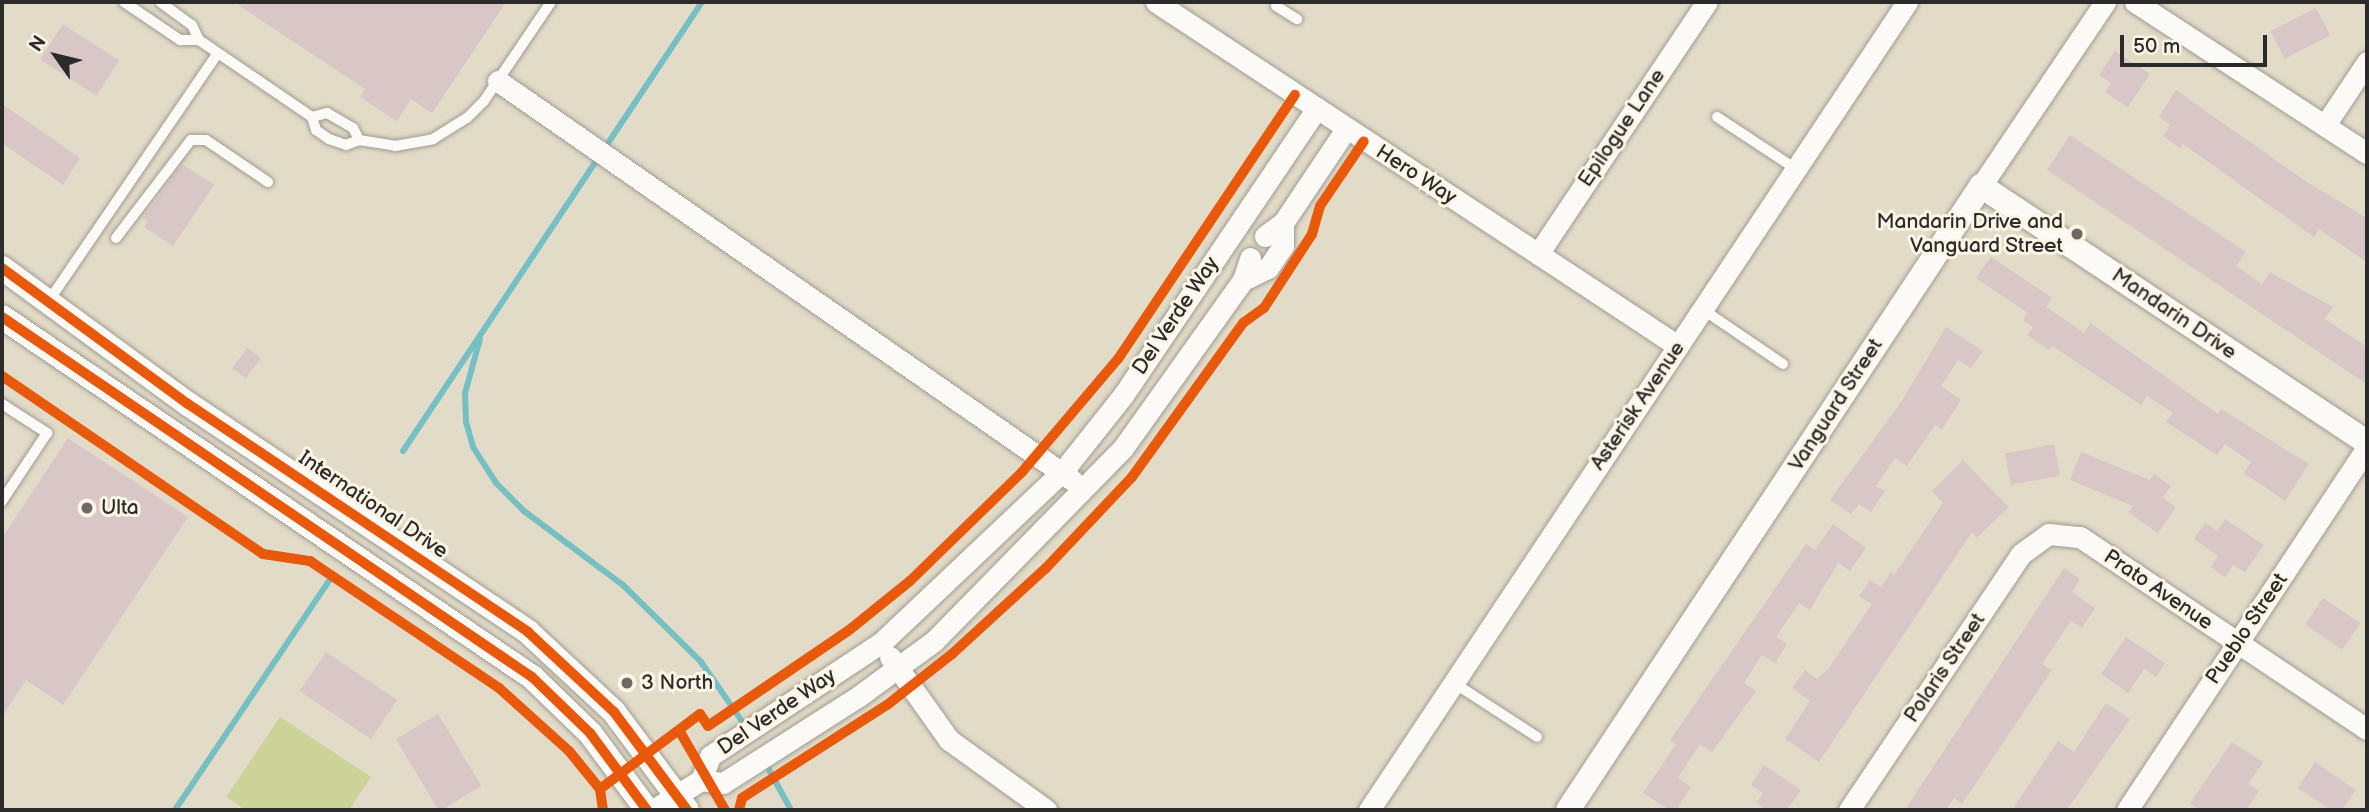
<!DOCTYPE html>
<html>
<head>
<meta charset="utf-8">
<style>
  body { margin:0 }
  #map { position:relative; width:2369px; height:812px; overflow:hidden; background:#e2dbc8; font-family:"Balsamiq Sans",sans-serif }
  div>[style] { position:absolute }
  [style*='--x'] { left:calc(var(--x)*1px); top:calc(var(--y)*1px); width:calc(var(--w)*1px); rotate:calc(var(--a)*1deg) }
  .green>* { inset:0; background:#cbd398 }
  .stream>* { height:6px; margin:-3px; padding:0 3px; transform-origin:3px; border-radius:3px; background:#76c0c4 }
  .building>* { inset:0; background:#d8c7c6; transform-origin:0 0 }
  .roads { filter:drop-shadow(0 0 2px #9f9c91) drop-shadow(0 0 2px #9f9c91) }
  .service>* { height:10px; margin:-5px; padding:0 5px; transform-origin:5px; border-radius:5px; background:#fbfaf7 }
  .minor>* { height:21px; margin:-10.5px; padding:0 10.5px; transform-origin:10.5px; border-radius:10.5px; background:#fbfaf7 }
  .tertiary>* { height:24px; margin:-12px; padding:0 12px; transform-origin:12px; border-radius:12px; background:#fbfaf7 }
  .cycleway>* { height:10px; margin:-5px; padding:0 5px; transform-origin:5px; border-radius:5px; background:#e8590c }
  .dots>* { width:19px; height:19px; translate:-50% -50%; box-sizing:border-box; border:4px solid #fcf5e5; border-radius:50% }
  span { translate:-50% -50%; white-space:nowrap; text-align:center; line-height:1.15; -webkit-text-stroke:6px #fcf5e5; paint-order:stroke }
  .street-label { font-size:21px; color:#2b2b2b }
  .poi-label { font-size:21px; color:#2b2b2b }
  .right { translate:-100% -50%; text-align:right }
  .left { translate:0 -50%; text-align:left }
  .frame { position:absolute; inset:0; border:4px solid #2b2b2b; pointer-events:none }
  .north { position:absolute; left:21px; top:21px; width:70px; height:70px; -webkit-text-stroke:5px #fcf5e5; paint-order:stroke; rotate:304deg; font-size:19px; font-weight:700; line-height:28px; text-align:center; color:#2b2b2b }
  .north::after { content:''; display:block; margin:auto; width:24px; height:32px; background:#2b2b2b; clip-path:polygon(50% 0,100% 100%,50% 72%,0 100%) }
  .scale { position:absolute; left:2120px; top:35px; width:147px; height:32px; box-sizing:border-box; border:4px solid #2b2b2b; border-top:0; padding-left:9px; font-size:21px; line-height:24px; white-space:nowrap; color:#2b2b2b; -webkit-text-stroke:5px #fcf5e5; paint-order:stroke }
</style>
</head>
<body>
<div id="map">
  <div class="green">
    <div style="clip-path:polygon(280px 717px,371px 777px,349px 810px,246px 810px,226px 797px)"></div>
  </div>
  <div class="stream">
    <div style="--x:480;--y:339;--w:56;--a:105.5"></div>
    <div style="--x:465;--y:393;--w:29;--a:88"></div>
    <div style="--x:466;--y:422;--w:26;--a:74"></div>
    <div style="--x:473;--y:447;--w:43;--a:57.4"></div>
    <div style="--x:496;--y:483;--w:40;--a:45"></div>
    <div style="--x:524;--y:511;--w:124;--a:36.8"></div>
    <div style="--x:623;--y:585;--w:110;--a:44.6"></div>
    <div style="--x:701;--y:662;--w:75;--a:55.3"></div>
    <div style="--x:403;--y:451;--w:539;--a:-56.34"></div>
    <div style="--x:767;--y:766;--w:50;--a:61.4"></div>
    <div style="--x:175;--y:810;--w:276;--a:-56.1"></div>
  </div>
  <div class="building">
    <div style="clip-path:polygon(234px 2px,506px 2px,432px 113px,411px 99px,397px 121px,360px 97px,365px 89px)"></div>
    <div style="left:2316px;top:8px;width:31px;height:51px;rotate:63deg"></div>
    <div style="left:63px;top:24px;width:67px;height:42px;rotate:33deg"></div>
    <div style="clip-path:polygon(2115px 51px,2150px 74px,2128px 107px,2105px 92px,2111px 83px,2099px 75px)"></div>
    <div style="clip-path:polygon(2176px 90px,2307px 182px,2367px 218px,2367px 262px,2319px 229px,2314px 237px,2183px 144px,2180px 148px,2163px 136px,2170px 125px,2159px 117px)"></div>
    <div style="clip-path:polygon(2px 104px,80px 158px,63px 185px,2px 143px)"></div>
    <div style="clip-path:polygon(2070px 135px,2246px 252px,2236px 266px,2262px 284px,2270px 272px,2333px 307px,2325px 319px,2367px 347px,2367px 384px,2047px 170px)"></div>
    <div style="clip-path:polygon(182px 164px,214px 185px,173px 246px,144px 227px,148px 221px,143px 218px)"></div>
    <div style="clip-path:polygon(1991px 257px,2052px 298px,2046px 307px,2084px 333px,2090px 323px,2218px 414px,2221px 409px,2309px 464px,2285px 501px,2244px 473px,2251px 462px,2225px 444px,2217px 455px,2166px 422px,2173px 413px,2147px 396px,2141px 405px,2052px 346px,2049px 350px,2027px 335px,2033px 327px,2023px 320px,2027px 312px,1976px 278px)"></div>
    <div style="clip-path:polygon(1946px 327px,1983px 351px,1971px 368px,1958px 360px,1941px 386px,1961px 400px,1942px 429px,1935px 425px,1907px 466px,1895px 458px,1876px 486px,1885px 491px,1871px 512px,1859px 504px,1851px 514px,1830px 500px,1901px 402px)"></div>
    <div style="left:247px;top:348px;width:17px;height:25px;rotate:36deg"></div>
    <div style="clip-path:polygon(68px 438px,188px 517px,63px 705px,26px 680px,2px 717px,2px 538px)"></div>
    <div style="left:2054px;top:444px;width:32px;height:50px;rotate:79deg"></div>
    <div style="clip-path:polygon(2081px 452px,2150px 480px,2154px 474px,2171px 486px,2163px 498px,2176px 507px,2158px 533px,2128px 512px,2133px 506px,2070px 480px)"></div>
    <div style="clip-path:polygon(1963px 460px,2009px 507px,1977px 538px,1972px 532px,1819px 762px,1785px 739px,1810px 701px,1792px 688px,1805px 670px,1817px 679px,1829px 668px,1872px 604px,1859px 596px,1870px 580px,1881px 587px,1891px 572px,1894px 575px,1943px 503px,1932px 491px)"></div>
    <div style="clip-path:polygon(2225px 519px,2264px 545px,2245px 572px,2233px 565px,2225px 577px,2211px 567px,2218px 556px,2194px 539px,2205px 523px,2217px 531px)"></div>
    <div style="clip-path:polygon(1833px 524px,1866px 548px,1850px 571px,1838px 563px,1810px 610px,1799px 603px,1776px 637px,1787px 644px,1775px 663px,1762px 655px,1744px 683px,1756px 691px,1712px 752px,1700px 744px,1678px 778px,1691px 787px,1676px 810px,1669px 810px,1643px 793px,1676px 744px,1670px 740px,1806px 544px,1815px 550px)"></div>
    <div style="clip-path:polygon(2064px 568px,2080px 579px,2072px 592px,2095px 608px,2082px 628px,2071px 621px,2042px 664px,2052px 670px,1962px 804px,1954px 798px,1946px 810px,1905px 810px)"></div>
    <div style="left:2323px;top:598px;width:45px;height:32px;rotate:34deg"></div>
    <div style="clip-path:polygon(2126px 637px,2165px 663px,2156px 677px,2144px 669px,2128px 693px,2101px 674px)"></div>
    <div style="left:326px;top:652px;width:86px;height:47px;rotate:34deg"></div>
    <div style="clip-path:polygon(2106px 703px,2130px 719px,2067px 810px,2012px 810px,2058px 741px,2074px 752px)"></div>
    <div style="left:438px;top:714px;width:84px;height:49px;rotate:59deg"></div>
    <div style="clip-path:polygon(2232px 742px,2263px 762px,2248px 784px,2259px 791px,2246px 810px,2200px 810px,2190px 803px)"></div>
    <div style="clip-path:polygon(2315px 762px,2356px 790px,2342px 810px,2331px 810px,2298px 788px)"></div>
    <div style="clip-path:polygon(1764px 765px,1801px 790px,1787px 810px,1767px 810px,1756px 803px,1763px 793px,1751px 785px)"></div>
  </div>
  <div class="roads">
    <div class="service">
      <div style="--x:124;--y:2;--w:68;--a:34.2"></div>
      <div style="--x:180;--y:40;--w:19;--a:0"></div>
      <div style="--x:160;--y:2;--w:39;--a:36"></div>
      <div style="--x:192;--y:25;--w:17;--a:65"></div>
      <div style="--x:199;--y:40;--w:137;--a:34.3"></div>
      <div style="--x:312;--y:117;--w:14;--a:73"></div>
      <div style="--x:316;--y:130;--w:16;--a:35"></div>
      <div style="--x:329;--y:139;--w:18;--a:19"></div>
      <div style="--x:346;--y:145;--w:14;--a:-21"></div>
      <div style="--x:359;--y:140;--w:36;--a:9"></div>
      <div style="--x:395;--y:146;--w:39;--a:-10"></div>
      <div style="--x:433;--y:139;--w:40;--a:-32"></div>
      <div style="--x:467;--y:118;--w:24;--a:-45"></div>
      <div style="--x:484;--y:101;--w:120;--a:-55.9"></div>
      <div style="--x:1276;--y:6;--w:25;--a:32"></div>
      <div style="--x:312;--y:117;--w:16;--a:-15"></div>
      <div style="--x:327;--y:113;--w:30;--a:30"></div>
      <div style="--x:353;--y:128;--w:13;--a:63"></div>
      <div style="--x:1717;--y:117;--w:95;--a:33.4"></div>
      <div style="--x:116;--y:238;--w:123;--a:-52.6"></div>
      <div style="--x:191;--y:140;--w:15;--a:0"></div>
      <div style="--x:206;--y:140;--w:75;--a:34.1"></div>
      <div style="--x:48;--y:302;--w:301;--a:-55.7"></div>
      <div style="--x:1702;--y:309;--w:98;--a:34.2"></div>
      <div style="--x:2;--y:404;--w:54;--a:32.8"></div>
      <div style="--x:47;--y:433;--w:82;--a:123.5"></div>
      <div style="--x:1454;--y:683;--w:99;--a:33"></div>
    </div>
    <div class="minor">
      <div style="--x:1156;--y:2;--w:625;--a:33.39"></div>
      <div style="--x:2135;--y:2;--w:277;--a:33.1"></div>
      <div style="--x:498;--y:81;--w:699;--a:34.8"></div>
      <div style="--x:2325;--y:125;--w:76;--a:-56.3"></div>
      <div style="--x:1981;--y:186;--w:222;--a:-56"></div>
      <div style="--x:1265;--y:236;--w:22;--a:-36"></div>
      <div style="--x:1283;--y:223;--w:113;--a:-56.2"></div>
      <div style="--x:1538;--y:254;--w:303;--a:-56.2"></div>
      <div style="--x:1243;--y:280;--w:28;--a:-26"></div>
      <div style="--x:1268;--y:268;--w:27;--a:-56"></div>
      <div style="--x:1283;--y:246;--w:23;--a:-90"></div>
      <div style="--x:890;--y:657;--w:102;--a:54.6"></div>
      <div style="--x:949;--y:740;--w:120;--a:35.8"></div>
      <div style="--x:701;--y:780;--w:26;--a:-69"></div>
      <div style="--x:710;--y:756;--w:205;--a:-33.5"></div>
      <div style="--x:881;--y:643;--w:250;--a:-43.4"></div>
      <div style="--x:1063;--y:471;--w:98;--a:-51.6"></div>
      <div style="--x:1124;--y:394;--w:344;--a:-56"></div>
      <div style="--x:701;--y:780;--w:22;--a:8"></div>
      <div style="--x:723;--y:783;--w:161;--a:-32.6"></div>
      <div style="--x:859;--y:696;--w:93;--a:-36.3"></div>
      <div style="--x:934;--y:641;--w:270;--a:-45.6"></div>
      <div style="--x:1123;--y:448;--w:206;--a:-54.5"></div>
      <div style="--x:1243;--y:280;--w:23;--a:-72"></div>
      <div style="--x:653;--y:810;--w:57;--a:-32"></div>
      <div style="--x:1369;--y:810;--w:971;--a:-56.34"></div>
      <div style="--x:1849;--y:810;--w:308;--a:-56.1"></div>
      <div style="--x:2021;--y:554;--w:34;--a:-36"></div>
      <div style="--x:2049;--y:534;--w:31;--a:6"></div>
      <div style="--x:2080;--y:537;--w:345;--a:33.8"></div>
      <div style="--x:2127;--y:810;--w:434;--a:-56.5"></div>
    </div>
    <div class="tertiary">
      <div style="--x:2;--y:268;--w:230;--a:36.2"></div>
      <div style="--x:188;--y:404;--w:409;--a:33.8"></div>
      <div style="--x:528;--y:632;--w:117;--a:42.9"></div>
      <div style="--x:614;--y:712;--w:122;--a:53.3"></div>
      <div style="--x:2;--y:317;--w:641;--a:34.19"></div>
      <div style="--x:532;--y:677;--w:81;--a:44"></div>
      <div style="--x:590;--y:733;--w:96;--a:53.5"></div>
      <div style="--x:1568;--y:810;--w:748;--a:-56.5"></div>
      <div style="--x:1981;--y:186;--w:463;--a:33.6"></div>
    </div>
  </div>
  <div class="cycleway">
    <div style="--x:2;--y:268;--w:230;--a:36.2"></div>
    <div style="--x:188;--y:404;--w:409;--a:33.8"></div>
    <div style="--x:528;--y:632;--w:117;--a:42.9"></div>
    <div style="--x:614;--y:712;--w:122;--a:53.3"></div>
    <div style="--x:2;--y:317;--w:641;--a:34.19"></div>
    <div style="--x:532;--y:677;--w:81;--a:44"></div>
    <div style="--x:590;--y:733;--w:96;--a:53.5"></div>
    <div style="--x:2;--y:376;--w:316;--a:34.3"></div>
    <div style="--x:263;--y:554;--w:48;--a:8.5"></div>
    <div style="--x:310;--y:561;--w:228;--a:33.9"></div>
    <div style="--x:499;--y:688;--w:94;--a:42"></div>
    <div style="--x:569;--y:751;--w:49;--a:50.8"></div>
    <div style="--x:600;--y:789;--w:21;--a:82"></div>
    <div style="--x:679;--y:730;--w:92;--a:60.1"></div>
    <div style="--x:600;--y:789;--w:125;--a:-36.9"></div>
    <div style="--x:700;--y:714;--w:14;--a:56"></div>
    <div style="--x:708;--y:726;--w:169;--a:-34.2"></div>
    <div style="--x:848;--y:631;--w:80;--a:-38.9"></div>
    <div style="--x:910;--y:581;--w:156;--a:-44.2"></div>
    <div style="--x:1022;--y:472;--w:148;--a:-49.7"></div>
    <div style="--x:1118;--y:359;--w:318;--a:-56.2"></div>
    <div style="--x:739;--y:810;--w:12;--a:-76"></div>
    <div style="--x:742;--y:798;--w:172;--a:-32.7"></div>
    <div style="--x:887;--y:705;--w:83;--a:-38.1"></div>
    <div style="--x:952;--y:654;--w:127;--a:-42.5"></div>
    <div style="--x:1046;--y:568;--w:125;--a:-46.6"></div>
    <div style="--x:1132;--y:477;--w:190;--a:-54.2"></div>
    <div style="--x:1243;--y:323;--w:26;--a:-36"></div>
    <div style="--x:1264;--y:308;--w:88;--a:-57"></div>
    <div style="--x:1312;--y:234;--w:29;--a:-74"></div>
    <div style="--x:1320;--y:206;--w:78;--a:-55.9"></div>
  </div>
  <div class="dots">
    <div style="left:2077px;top:234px;background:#6b6962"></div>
    <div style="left:87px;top:508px;background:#6b6962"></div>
    <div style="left:627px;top:683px;background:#6b6962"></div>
  </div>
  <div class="street-label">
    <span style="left:1622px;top:128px;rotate:-56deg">Epilogue Lane</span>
    <span style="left:1416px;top:175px;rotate:33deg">Hero Way</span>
    <span style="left:2174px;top:314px;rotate:34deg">Mandarin Drive</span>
    <span style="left:1176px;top:316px;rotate:-56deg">Del Verde Way</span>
    <span style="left:1836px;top:405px;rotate:-57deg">Vanguard Street</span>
    <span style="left:1638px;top:406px;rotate:-56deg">Asterisk Avenue</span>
    <span style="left:373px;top:505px;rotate:34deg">International Drive</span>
    <span style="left:2158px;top:590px;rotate:34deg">Prato Avenue</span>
    <span style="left:2247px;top:629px;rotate:-56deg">Pueblo Street</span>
    <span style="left:1945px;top:668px;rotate:-56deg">Polaris Street</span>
    <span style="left:777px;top:712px;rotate:-34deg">Del Verde Way</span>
  </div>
  <div class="poi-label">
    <span class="right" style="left:2063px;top:234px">Mandarin Drive and<br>Vanguard Street</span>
    <span class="left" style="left:101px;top:508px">Ulta</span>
    <span class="left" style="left:641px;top:683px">3 North</span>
  </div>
  <div class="frame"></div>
  <div class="north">N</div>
  <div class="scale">50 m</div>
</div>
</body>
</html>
